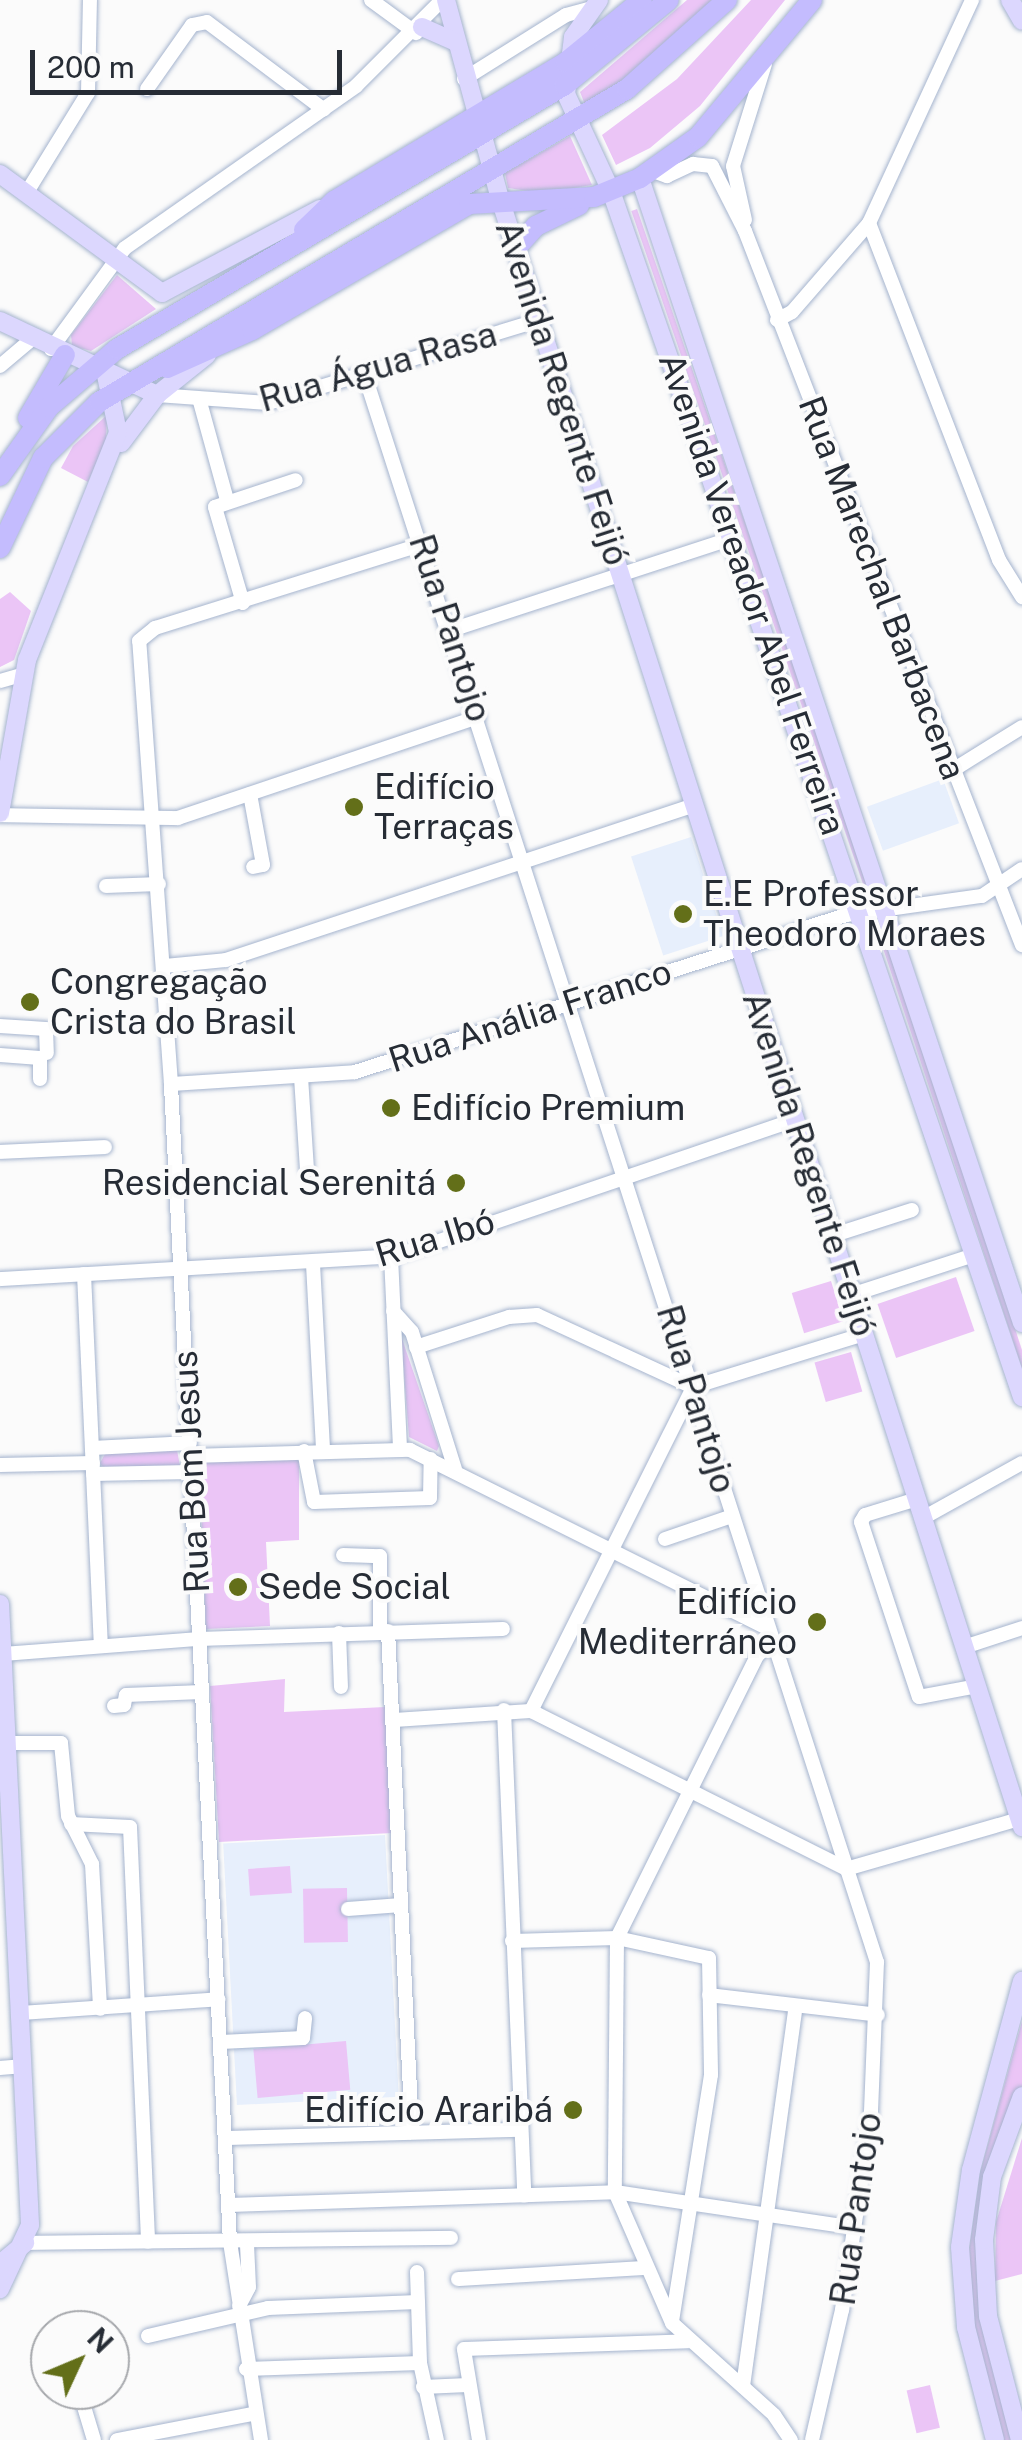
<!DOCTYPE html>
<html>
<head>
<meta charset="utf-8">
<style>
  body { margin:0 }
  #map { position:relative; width:1022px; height:2440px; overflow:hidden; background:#fbfbfb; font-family:"Public Sans",sans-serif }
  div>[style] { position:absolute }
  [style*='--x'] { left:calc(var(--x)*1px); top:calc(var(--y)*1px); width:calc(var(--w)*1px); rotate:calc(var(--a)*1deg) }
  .built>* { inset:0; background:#e7effc; transform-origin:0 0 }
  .green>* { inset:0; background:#ebc5f6; transform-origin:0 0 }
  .roads { filter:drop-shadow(0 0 2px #a5b4ce) drop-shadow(0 0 2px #a5b4ce) }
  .minor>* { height:14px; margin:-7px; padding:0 7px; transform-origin:7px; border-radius:7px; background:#fff }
  .major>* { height:18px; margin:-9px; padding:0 9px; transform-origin:9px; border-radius:9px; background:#dcd7fe }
  .highway>* { height:20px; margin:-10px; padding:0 10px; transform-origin:10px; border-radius:10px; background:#c4bcfe }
  .dots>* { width:28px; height:28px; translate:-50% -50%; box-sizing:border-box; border:5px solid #fbfbfb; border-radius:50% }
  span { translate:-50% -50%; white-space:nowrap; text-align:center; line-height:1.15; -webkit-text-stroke:8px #fbfbfb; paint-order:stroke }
  .street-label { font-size:35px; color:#262c35 }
  .poi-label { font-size:35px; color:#262c35 }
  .left { translate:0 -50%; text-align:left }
  .right { translate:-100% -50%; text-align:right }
  .north { position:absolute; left:30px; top:2310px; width:100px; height:100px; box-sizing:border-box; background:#fbfbfb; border:2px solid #a6a8ac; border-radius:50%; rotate:46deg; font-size:28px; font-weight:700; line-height:40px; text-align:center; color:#262c35 }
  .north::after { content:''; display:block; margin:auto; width:35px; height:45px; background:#636f19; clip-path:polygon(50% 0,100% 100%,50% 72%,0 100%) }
  .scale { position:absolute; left:30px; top:50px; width:312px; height:45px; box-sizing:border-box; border:5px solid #262c35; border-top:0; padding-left:12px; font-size:30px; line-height:35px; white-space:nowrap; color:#262c35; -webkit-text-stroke:8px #fbfbfb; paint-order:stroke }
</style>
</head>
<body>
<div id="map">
  <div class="built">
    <div style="left:943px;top:779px;width:47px;height:81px;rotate:70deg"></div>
    <div style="left:691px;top:837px;width:104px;height:63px;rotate:72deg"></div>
    <div style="left:385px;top:1835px;width:262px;height:162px;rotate:87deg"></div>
  </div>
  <div class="green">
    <div style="clip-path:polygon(687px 0,720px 0,662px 54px,586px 107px,580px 92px)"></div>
    <div style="clip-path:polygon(751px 0,785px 0,700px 106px,650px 148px,616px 165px,602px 135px,677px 79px)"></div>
    <div style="clip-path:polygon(570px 136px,592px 185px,542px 193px,508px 188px,505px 173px)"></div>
    <div style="left:637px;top:209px;width:724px;height:6px;rotate:71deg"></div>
    <div style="clip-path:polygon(117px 275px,156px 309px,91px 351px,72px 346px,71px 335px)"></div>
    <div style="clip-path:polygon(107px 415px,106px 440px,88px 482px,61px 468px,73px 446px)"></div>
    <div style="clip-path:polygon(10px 592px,31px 611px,14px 660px,0 667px,0 599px)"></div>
    <div style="clip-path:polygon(883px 928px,1022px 1350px,1022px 1368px,877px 930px)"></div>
    <div style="left:956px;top:1277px;width:57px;height:83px;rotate:71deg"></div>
    <div style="left:831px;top:1281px;width:42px;height:41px;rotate:73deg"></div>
    <div style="clip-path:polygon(401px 1336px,439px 1446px,437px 1451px,409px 1437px)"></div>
    <div style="left:851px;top:1352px;width:41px;height:38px;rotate:74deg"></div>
    <div style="clip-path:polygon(177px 1450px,180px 1466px,104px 1469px,100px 1463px,105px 1454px)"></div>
    <div style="clip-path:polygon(299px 1459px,299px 1540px,266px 1542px,270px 1626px,206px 1629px,199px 1462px)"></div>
    <div style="clip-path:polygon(285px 1679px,284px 1712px,385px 1707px,392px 1833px,219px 1842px,210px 1686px)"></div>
    <div style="left:290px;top:1866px;width:27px;height:42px;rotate:86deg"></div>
    <div style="left:347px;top:1888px;width:54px;height:44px;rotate:89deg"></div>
    <div style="clip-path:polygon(1022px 2021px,1022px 2086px,999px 2133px,981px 2210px,1012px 2440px,1004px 2440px,975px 2331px,969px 2251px,980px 2173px)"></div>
    <div style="left:346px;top:2041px;width:49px;height:93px;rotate:85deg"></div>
    <div style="clip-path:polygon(1022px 2138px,1022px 2274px,995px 2281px,996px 2222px)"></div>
    <div style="left:930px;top:2385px;width:44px;height:24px;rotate:77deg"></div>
  </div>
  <div class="roads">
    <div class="minor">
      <div style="--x:371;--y:0;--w:56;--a:36.3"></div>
      <div style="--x:464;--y:79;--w:120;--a:-32.1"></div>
      <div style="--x:566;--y:15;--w:24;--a:-15"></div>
      <div style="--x:147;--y:89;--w:78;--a:-54.9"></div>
      <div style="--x:192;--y:25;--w:15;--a:-11"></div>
      <div style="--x:207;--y:22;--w:146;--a:36.9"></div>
      <div style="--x:653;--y:171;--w:15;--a:20"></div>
      <div style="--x:667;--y:176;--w:29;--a:-25"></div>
      <div style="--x:693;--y:164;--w:19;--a:6"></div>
      <div style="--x:712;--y:166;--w:73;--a:63.1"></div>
      <div style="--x:745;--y:231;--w:766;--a:68.8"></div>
      <div style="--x:27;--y:192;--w:116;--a:-58.4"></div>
      <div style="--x:88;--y:93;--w:93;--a:-88.8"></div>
      <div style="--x:745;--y:220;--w:55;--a:-102.5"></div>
      <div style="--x:733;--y:166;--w:107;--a:-72.6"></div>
      <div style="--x:869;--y:223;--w:361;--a:68.9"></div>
      <div style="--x:999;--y:560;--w:44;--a:58.1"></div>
      <div style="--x:777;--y:320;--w:17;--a:-28"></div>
      <div style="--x:792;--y:312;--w:118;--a:-49.1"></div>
      <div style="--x:869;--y:223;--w:246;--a:-65.2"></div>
      <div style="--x:51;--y:349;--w:125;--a:-53.8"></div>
      <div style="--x:125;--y:248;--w:282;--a:-35"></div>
      <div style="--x:356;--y:86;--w:122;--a:-45"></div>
      <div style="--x:0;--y:366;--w:42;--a:-40.2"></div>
      <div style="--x:365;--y:376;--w:1667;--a:72.11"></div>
      <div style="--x:877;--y:1962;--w:152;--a:92.3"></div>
      <div style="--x:871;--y:2114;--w:198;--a:98.4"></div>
      <div style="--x:842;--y:2310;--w:133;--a:103"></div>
      <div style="--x:157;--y:395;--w:111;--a:4.1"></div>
      <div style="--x:268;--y:403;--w:283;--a:-17"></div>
      <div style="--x:200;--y:402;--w:102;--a:74.6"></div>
      <div style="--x:243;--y:603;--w:100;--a:-106.3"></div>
      <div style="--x:215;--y:507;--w:85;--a:-18.4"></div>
      <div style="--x:451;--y:630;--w:296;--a:-18.1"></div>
      <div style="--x:0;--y:681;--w:25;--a:-16"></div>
      <div style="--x:953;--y:770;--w:81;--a:-31.9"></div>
      <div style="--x:250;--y:794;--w:72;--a:79.6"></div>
      <div style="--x:263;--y:865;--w:10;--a:169"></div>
      <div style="--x:0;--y:815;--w:178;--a:1"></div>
      <div style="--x:178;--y:818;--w:317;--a:-18.6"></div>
      <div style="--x:106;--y:886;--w:53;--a:-2.2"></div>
      <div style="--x:164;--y:966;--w:62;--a:-5.5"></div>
      <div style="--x:226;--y:960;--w:493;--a:-18.3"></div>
      <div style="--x:0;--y:1026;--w:46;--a:3.7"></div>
      <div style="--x:46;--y:1029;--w:24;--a:88"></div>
      <div style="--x:0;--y:1055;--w:40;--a:4.3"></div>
      <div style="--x:40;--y:1058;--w:21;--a:90"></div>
      <div style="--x:301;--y:1077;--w:93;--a:86.3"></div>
      <div style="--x:171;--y:1084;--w:184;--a:-3.7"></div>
      <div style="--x:355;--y:1072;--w:515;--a:-17.73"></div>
      <div style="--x:846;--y:915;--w:137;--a:-8"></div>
      <div style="--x:982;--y:896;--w:48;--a:-34"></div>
      <div style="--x:0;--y:1152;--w:105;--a:-2.7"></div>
      <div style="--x:831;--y:1236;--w:85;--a:-17.8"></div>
      <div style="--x:391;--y:1257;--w:191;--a:87.3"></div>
      <div style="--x:313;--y:1264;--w:186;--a:86.9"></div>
      <div style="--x:84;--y:1274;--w:372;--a:87.4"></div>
      <div style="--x:0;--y:1279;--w:396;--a:-3.3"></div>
      <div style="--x:395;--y:1256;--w:422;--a:-18.8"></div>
      <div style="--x:851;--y:1295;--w:129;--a:-18"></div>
      <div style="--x:393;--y:1311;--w:28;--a:48"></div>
      <div style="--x:412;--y:1332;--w:144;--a:72.6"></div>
      <div style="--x:416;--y:1347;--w:98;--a:-17.9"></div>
      <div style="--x:509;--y:1317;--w:28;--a:-4"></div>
      <div style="--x:537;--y:1315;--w:172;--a:24.8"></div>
      <div style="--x:693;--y:1387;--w:179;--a:-17.2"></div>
      <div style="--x:92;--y:1448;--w:98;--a:-2.9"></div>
      <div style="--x:304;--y:1451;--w:52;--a:78.9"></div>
      <div style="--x:314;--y:1502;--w:116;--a:-2"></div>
      <div style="--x:430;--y:1498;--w:39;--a:-89"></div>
      <div style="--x:190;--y:1456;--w:220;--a:-1.6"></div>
      <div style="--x:410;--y:1450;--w:401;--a:26.5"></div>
      <div style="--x:0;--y:1465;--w:93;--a:-1.2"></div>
      <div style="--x:93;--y:1474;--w:98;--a:-1.2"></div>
      <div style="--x:917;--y:1499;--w:54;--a:162.9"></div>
      <div style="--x:865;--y:1515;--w:8;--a:120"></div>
      <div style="--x:861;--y:1522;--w:184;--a:71.7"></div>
      <div style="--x:919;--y:1697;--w:59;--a:-10.7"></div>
      <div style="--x:923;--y:1518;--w:113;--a:-29.1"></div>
      <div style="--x:665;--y:1539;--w:71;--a:-18.9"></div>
      <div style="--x:343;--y:1555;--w:37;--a:2"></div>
      <div style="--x:380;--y:1556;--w:76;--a:90"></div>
      <div style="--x:388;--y:1631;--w:502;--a:87.26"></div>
      <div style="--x:339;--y:1633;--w:54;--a:87.9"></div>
      <div style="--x:773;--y:1641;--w:22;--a:137"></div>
      <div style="--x:757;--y:1656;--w:315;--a:116.4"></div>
      <div style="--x:617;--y:1938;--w:254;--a:90.5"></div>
      <div style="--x:615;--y:2192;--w:143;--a:66.5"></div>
      <div style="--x:672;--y:2323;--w:137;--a:42"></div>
      <div style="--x:774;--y:2415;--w:30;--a:56"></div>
      <div style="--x:964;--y:1647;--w:61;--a:-18.1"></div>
      <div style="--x:3;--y:1654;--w:197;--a:-4.4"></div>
      <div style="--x:199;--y:1639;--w:304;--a:-1.9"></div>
      <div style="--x:114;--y:1706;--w:10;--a:-6"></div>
      <div style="--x:124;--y:1705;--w:10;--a:-79"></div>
      <div style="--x:126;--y:1695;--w:76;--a:-2.3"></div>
      <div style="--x:504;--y:1710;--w:486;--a:87.6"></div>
      <div style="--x:531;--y:1711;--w:362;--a:-63.4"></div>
      <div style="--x:394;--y:1720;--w:137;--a:-3.8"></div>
      <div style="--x:531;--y:1711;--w:352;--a:26.6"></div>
      <div style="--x:846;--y:1869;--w:180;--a:-16.1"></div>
      <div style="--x:7;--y:1743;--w:54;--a:0"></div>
      <div style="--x:61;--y:1743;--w:73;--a:84.5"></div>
      <div style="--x:68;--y:1816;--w:54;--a:63.4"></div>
      <div style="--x:92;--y:1864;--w:145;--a:86.8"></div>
      <div style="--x:71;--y:1824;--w:59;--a:2.9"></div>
      <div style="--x:130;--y:1827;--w:415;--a:87.5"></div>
      <div style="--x:348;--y:1909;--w:53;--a:-4.3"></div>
      <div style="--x:512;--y:1941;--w:105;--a:-1.6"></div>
      <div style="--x:617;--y:1938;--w:94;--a:12.3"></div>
      <div style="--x:709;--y:1958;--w:117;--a:89"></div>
      <div style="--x:711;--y:2075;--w:250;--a:99"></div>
      <div style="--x:709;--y:1995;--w:170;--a:6.7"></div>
      <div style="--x:21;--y:2013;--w:198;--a:-4"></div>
      <div style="--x:221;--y:2042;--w:82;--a:-2.8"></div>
      <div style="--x:303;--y:2038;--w:20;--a:-84"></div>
      <div style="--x:0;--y:2068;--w:24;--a:-5"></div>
      <div style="--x:226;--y:2138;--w:295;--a:-1.6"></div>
      <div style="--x:229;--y:2205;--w:386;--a:-1.9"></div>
      <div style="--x:615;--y:2192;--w:243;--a:8.5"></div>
      <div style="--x:25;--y:2243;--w:426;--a:-0.7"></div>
      <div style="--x:417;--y:2272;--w:91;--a:88.1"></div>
      <div style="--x:420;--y:2363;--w:79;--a:77.6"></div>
      <div style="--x:458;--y:2279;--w:187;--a:-3.4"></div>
      <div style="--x:239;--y:2306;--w:21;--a:-62"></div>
      <div style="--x:249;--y:2287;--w:43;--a:-92.7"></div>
      <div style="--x:148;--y:2336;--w:123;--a:-13.1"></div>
      <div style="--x:268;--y:2308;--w:150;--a:-2.3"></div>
      <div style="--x:246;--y:2369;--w:174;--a:-2"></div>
      <div style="--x:743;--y:2386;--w:380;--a:-82.1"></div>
      <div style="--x:423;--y:2387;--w:45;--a:-2.5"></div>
      <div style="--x:79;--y:2390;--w:52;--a:73.3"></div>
      <div style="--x:117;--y:2440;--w:137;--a:-10.9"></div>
      <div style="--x:261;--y:2440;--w:200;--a:-98.9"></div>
      <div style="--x:230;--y:2242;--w:1160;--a:-92.92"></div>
      <div style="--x:171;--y:1084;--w:444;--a:-94.1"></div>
      <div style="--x:139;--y:641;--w:21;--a:-39"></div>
      <div style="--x:155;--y:628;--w:281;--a:-17.4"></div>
      <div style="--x:479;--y:2440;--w:92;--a:-99.4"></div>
      <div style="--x:464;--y:2349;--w:224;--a:-2"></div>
    </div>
    <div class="major">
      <div style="--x:446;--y:0;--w:206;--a:74.8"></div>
      <div style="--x:500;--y:199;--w:1710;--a:72.22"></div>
      <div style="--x:599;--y:0;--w:45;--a:125.1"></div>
      <div style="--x:573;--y:37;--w:57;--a:97"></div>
      <div style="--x:566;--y:94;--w:107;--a:65.1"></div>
      <div style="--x:611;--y:191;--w:258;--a:70.8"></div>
      <div style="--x:696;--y:435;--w:1016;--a:71.28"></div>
      <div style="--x:1010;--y:0;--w:24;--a:60"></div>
      <div style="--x:422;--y:27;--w:36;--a:24"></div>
      <div style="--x:0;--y:174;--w:201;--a:36.3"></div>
      <div style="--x:162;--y:293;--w:179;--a:-28"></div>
      <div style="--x:640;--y:178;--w:1207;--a:71.55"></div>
      <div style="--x:0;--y:321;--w:174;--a:25.2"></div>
      <div style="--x:121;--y:443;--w:60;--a:-53.1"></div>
      <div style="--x:157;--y:395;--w:64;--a:-38.7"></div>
      <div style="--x:0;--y:813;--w:155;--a:-80"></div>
      <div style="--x:27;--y:660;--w:245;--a:-68.2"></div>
      <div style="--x:118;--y:432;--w:62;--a:-102"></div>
      <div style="--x:0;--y:1604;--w:622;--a:87.23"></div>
      <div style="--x:30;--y:2225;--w:71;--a:115.1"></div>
      <div style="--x:0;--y:2264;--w:33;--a:-40"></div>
      <div style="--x:995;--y:2440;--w:117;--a:-104.4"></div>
      <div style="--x:966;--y:2327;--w:80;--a:-94.3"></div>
      <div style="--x:960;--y:2247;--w:78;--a:-81.9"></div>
      <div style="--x:971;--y:2170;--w:196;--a:-74.9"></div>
      <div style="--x:1020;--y:2440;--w:128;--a:-104.5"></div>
      <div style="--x:988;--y:2316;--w:76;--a:-93"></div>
      <div style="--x:984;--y:2240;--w:64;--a:-82.8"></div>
      <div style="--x:992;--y:2177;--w:86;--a:-69.7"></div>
    </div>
    <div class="highway">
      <div style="--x:304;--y:230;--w:42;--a:-44"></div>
      <div style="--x:334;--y:201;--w:270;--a:-30.9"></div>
      <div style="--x:566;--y:62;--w:98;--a:-39.2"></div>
      <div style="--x:516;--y:248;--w:30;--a:-48"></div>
      <div style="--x:536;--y:226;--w:48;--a:-26"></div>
      <div style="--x:167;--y:368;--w:93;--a:-24.1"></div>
      <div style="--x:252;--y:330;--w:251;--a:-30.1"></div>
      <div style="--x:469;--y:204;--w:125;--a:-3.2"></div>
      <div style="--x:594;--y:197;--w:50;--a:-22.4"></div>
      <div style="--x:640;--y:178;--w:71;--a:-35.3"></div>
      <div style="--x:698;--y:137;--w:178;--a:-50.2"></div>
      <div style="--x:28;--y:418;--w:73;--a:-59.6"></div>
      <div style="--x:0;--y:476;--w:85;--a:-54.6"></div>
      <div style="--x:49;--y:407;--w:89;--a:-40.5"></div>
      <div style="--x:117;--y:349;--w:520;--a:-30.51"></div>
      <div style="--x:565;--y:85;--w:134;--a:-39.3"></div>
      <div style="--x:0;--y:548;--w:100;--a:-64.5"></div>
      <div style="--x:43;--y:458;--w:79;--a:-45"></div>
      <div style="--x:99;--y:402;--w:614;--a:-30.66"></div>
      <div style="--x:627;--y:89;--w:134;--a:-41.7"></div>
    </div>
  </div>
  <div class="dots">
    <div style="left:354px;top:807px;background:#636f19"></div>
    <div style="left:683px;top:914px;background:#636f19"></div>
    <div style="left:30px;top:1002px;background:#636f19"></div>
    <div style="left:391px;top:1108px;background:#636f19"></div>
    <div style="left:456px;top:1183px;background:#636f19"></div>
    <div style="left:238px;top:1587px;background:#636f19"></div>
    <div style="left:817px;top:1622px;background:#636f19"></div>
    <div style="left:573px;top:2110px;background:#636f19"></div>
  </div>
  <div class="street-label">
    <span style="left:378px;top:367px;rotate:-16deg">Rua Água Rasa</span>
    <span style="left:562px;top:393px;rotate:72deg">Avenida Regente Feijó</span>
    <span style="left:882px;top:588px;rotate:69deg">Rua Marechal Barbacena</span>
    <span style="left:752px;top:594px;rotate:71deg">Avenida Vereador Abel Ferreira</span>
    <span style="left:450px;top:628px;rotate:72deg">Rua Pantojo</span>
    <span style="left:530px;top:1016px;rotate:-18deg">Rua Anália Franco</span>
    <span style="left:809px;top:1164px;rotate:72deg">Avenida Regente Feijó</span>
    <span style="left:435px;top:1238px;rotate:-17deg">Rua Ibó</span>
    <span style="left:696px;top:1399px;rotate:73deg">Rua Pantojo</span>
    <span style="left:191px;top:1472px;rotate:-93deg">Rua Bom Jesus</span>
    <span style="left:856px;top:2209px;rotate:-82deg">Rua Pantojo</span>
  </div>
  <div class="poi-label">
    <span class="left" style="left:374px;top:807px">Edifício<br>Terraças</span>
    <span class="left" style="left:703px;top:914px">E.E Professor<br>Theodoro Moraes</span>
    <span class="left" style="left:50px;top:1002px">Congregação<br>Crista do Brasil</span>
    <span class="left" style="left:411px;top:1108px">Edifício Premium</span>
    <span class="right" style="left:436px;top:1183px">Residencial Serenitá</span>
    <span class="left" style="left:258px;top:1587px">Sede Social</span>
    <span class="right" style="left:797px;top:1622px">Edifício<br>Mediterráneo</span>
    <span class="right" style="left:553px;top:2110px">Edifício Araribá</span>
  </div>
  <div class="north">N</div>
  <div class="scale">200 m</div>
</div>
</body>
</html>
